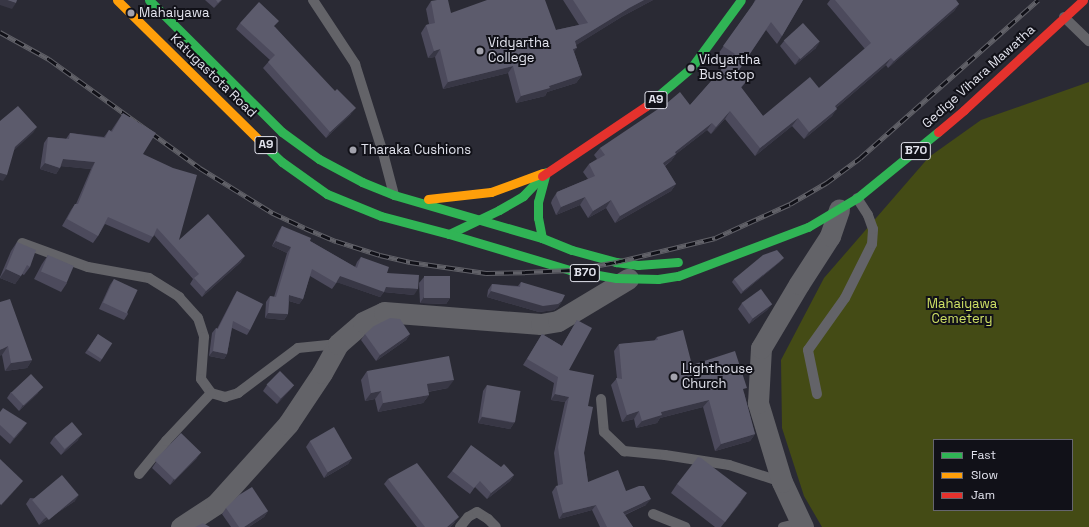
<!DOCTYPE html>
<html>
<head>
<meta charset="utf-8">
<style>
  body { margin:0 }
  #map { position:relative; width:1089px; height:527px; overflow:hidden; background:#2a2a34; font-family:"Space Grotesk",sans-serif }
  div>[style] { position:absolute }
  [style*='--x'] { left:calc(var(--x)*1px); top:calc(var(--y)*1px); width:calc(var(--w)*1px); rotate:calc(var(--a)*1deg) }
  .green>* { inset:0; background:#444b15 }
  .lane>* { height:10px; margin:-5px; padding:0 5px; transform-origin:5px; border-radius:5px; background:#636368 }
  .street>* { height:21px; margin:-10.5px; padding:0 10.5px; transform-origin:10.5px; border-radius:10.5px; background:#636368 }
  .fast>* { height:9px; margin:-4.5px; padding:0 4.5px; transform-origin:4.5px; border-radius:4.5px; background:#30b455 }
  .slow>* { height:9px; margin:-4.5px; padding:0 4.5px; transform-origin:4.5px; border-radius:4.5px; background:#ff9f0a }
  .jam>* { height:9px; margin:-4.5px; padding:0 4.5px; transform-origin:4.5px; border-radius:4.5px; background:#e5322d }
  .rail>* { height:4.5px; margin-top:-2.25px; transform-origin:0; background:repeating-linear-gradient(90deg,#111118 0 9px,#616168 0 18px); box-sizing:border-box; border-block:1px solid #616168 }
  .wall>* { inset:0; background:#4c4a5c }
  .shaded-wall>* { inset:0; background:#383745 }
  .building>* { inset:0; background:#5c5b6c; transform-origin:0 0 }
  .dots>* { width:11px; height:11px; translate:-50% -50%; box-sizing:border-box; border:2px solid #111118; border-radius:50% }
  span { translate:-50% -50%; white-space:nowrap; text-align:center; line-height:1.15; -webkit-text-stroke:4px #111118; paint-order:stroke }
  .shield-label span { padding:1px 3px; background:#111118; border:1px solid; border-radius:3px; -webkit-text-stroke-width:0 }
  .shield-label { font-size:12px; color:#e2e3ed; font-weight:700 }
  .poi-label { font-size:13px; color:#e2e3ed }
  .left { translate:0 -50%; text-align:left }
  .street-label { font-size:13px; color:#e2e3ed }
  .park-label { font-size:13px; color:#cfe065 }
  .legend { position:absolute; left:933px; top:439px; width:140px; height:72px; box-sizing:border-box; background:#111118; border:1px solid #65656d; margin:0; padding:5px 7px; list-style:none; font-size:12px; color:#e2e3ed }
  .legend li { display:flex; align-items:center; gap:8px; height:20px }
  .legend b { width:20px; border:1px solid #65656d }
</style>
</head>
<body>
<div id="map">
  <div class="green">
    <div style="clip-path:polygon(evenodd,1089px 82px,1089px 527px,822px 527px,804px 496px,782px 428px,781px 360px,824px 278px,929px 157px,981px 120px,1089px 82px,934px 440px,1072px 440px,1072px 510px,934px 510px,934px 440px)"></div>
  </div>
  <div class="lane">
    <div style="--x:313;--y:0;--w:77;--a:56.7"></div>
    <div style="--x:355;--y:64;--w:93;--a:72.5"></div>
    <div style="--x:383;--y:153;--w:43;--a:75.3"></div>
    <div style="--x:1064;--y:17;--w:35;--a:44"></div>
    <div style="--x:22;--y:243;--w:70;--a:20"></div>
    <div style="--x:88;--y:267;--w:62;--a:10.2"></div>
    <div style="--x:149;--y:278;--w:36;--a:32"></div>
    <div style="--x:179;--y:297;--w:28;--a:48"></div>
    <div style="--x:198;--y:318;--w:20;--a:72"></div>
    <div style="--x:204;--y:337;--w:42;--a:94.1"></div>
    <div style="--x:201;--y:379;--w:17;--a:54"></div>
    <div style="--x:211;--y:393;--w:15;--a:16"></div>
    <div style="--x:225;--y:397;--w:14;--a:-17"></div>
    <div style="--x:238;--y:393;--w:75;--a:-36.9"></div>
    <div style="--x:298;--y:348;--w:40;--a:-5.7"></div>
    <div style="--x:817;--y:394;--w:45;--a:-101.6"></div>
    <div style="--x:808;--y:350;--w:64;--a:-54.6"></div>
    <div style="--x:845;--y:298;--w:60;--a:-63.4"></div>
    <div style="--x:872;--y:244;--w:15;--a:-86"></div>
    <div style="--x:873;--y:229;--w:15;--a:-110"></div>
    <div style="--x:868;--y:215;--w:20;--a:-123"></div>
    <div style="--x:601;--y:399;--w:33;--a:85"></div>
    <div style="--x:604;--y:432;--w:28;--a:44"></div>
    <div style="--x:624;--y:451;--w:41;--a:5.6"></div>
    <div style="--x:665;--y:455;--w:65;--a:8.9"></div>
    <div style="--x:729;--y:465;--w:56;--a:17.8"></div>
    <div style="--x:139;--y:474;--w:43;--a:-50.7"></div>
    <div style="--x:166;--y:441;--w:66;--a:-46.8"></div>
    <div style="--x:653;--y:514;--w:35;--a:22"></div>
    <div style="--x:460;--y:527;--w:13;--a:-51"></div>
    <div style="--x:468;--y:517;--w:10;--a:-29"></div>
    <div style="--x:477;--y:512;--w:13;--a:32"></div>
    <div style="--x:488;--y:519;--w:11;--a:45"></div>
    <div style="--x:783;--y:527;--w:17;--a:-13"></div>
  </div>
  <div class="street">
    <div style="--x:181;--y:527;--w:42;--a:-33.3"></div>
    <div style="--x:216;--y:504;--w:108;--a:-48"></div>
    <div style="--x:288;--y:424;--w:61;--a:-56.3"></div>
    <div style="--x:322;--y:373;--w:33;--a:-61"></div>
    <div style="--x:338;--y:344;--w:33;--a:-41"></div>
    <div style="--x:363;--y:322;--w:23;--a:-25"></div>
    <div style="--x:384;--y:312;--w:157;--a:4.4"></div>
    <div style="--x:541;--y:324;--w:17;--a:-10"></div>
    <div style="--x:558;--y:321;--w:82;--a:-31"></div>
    <div style="--x:803;--y:527;--w:50;--a:-115"></div>
    <div style="--x:782;--y:482;--w:83;--a:-106.9"></div>
    <div style="--x:758;--y:403;--w:55;--a:-86.9"></div>
    <div style="--x:761;--y:348;--w:74;--a:-59.3"></div>
    <div style="--x:799;--y:284;--w:57;--a:-57.1"></div>
    <div style="--x:830;--y:236;--w:28;--a:-71"></div>
  </div>
  <div class="fast">
    <div style="--x:149;--y:0;--w:187;--a:44.8"></div>
    <div style="--x:282;--y:132;--w:46;--a:36.1"></div>
    <div style="--x:319;--y:159;--w:49;--a:28.1"></div>
    <div style="--x:362;--y:182;--w:35;--a:22"></div>
    <div style="--x:394;--y:195;--w:90;--a:16.2"></div>
    <div style="--x:646;--y:106;--w:59;--a:-40.2"></div>
    <div style="--x:691;--y:68;--w:84;--a:-53.7"></div>
    <div style="--x:268;--y:149;--w:19;--a:43"></div>
    <div style="--x:282;--y:162;--w:55;--a:35.4"></div>
    <div style="--x:327;--y:194;--w:58;--a:22.2"></div>
    <div style="--x:381;--y:216;--w:70;--a:14.8"></div>
    <div style="--x:449;--y:234;--w:55;--a:-25.6"></div>
    <div style="--x:499;--y:210;--w:28;--a:-30"></div>
    <div style="--x:523;--y:196;--w:28;--a:-46"></div>
    <div style="--x:480;--y:220;--w:65;--a:16.2"></div>
    <div style="--x:542;--y:238;--w:32;--a:22"></div>
    <div style="--x:572;--y:250;--w:46;--a:15.3"></div>
    <div style="--x:616;--y:262;--w:22;--a:8"></div>
    <div style="--x:638;--y:265;--w:40;--a:-4.3"></div>
    <div style="--x:449;--y:234;--w:126;--a:16.6"></div>
    <div style="--x:570;--y:270;--w:47;--a:9.9"></div>
    <div style="--x:616;--y:278;--w:42;--a:1.4"></div>
    <div style="--x:658;--y:279;--w:20;--a:-9"></div>
    <div style="--x:678;--y:276;--w:139;--a:-20.7"></div>
    <div style="--x:808;--y:227;--w:57;--a:-30.6"></div>
    <div style="--x:857;--y:198;--w:104;--a:-39.2"></div>
    <div style="--x:542;--y:238;--w:20;--a:-101"></div>
    <div style="--x:538;--y:218;--w:16;--a:-90"></div>
    <div style="--x:538;--y:202;--w:31;--a:-75"></div>
  </div>
  <div class="slow">
    <div style="--x:117;--y:0;--w:212;--a:44.6"></div>
    <div style="--x:428;--y:199;--w:63;--a:-6.3"></div>
    <div style="--x:491;--y:192;--w:55;--a:-20.1"></div>
  </div>
  <div class="jam">
    <div style="--x:938;--y:132;--w:34;--a:-40"></div>
    <div style="--x:964;--y:110;--w:162;--a:-42.7"></div>
    <div style="--x:542;--y:176;--w:125;--a:-33.9"></div>
  </div>
  <div class="rail">
    <div style="--x:0;--y:32;--w:56;--a:28.9"></div>
    <div style="--x:49;--y:59;--w:186;--a:35.8"></div>
    <div style="--x:200;--y:168;--w:86;--a:31.7"></div>
    <div style="--x:273;--y:213;--w:35;--a:25"></div>
    <div style="--x:305;--y:228;--w:34;--a:23"></div>
    <div style="--x:336;--y:241;--w:46;--a:17.7"></div>
    <div style="--x:380;--y:255;--w:31;--a:13"></div>
    <div style="--x:410;--y:262;--w:77;--a:8.2"></div>
    <div style="--x:486;--y:273;--w:39;--a:-1"></div>
    <div style="--x:525;--y:272;--w:45;--a:-2.5"></div>
    <div style="--x:570;--y:270;--w:47;--a:-9.9"></div>
    <div style="--x:616;--y:262;--w:102;--a:-13.6"></div>
    <div style="--x:715;--y:238;--w:82;--a:-24.4"></div>
    <div style="--x:790;--y:204;--w:42;--a:-30.3"></div>
    <div style="--x:826;--y:183;--w:42;--a:-36.3"></div>
    <div style="--x:860;--y:158;--w:238;--a:-41.6"></div>
  </div>
  <div class="wall">
    <div style="clip-path:polygon(205px 0,222px 0,214px 8px)"></div>
    <div style="clip-path:polygon(563px 0,653px 0,623px 16px,576px 45px,574px 52px,582px 75px,576px 83px,547px 92px,545px 96px,516px 103px,508px 73px,443px 89px,435px 57px,428px 58px,421px 33px,426px 25px,429px 24px,426px 9px,431px 1px,451px 13px,556px 30px,579px 25px)"></div>
    <div style="clip-path:polygon(755px 0,803px 0,782px 36px,777px 44px,766px 30px,739px 70px,749px 78px,741px 88px,763px 116px,819px 88px,865px 49px,827px 4px,830px 0,956px 0,959px 4px,954px 11px,888px 68px,886px 65px,836px 108px,832px 116px,804px 139px,792px 126px,755px 156px,725px 119px,711px 134px,707px 130px,676px 154px,671px 161px,665px 166px,676px 184px,671px 191px,615px 223px,606px 208px,588px 218px,580px 205px,556px 215px,551px 203px,552px 200px,557px 192px,588px 179px,583px 172px,589px 164px,597px 159px,594px 155px,600px 148px,690px 105px,729px 61px,718px 54px,752px 6px)"></div>
    <div style="clip-path:polygon(240px 23px,275px 27px,351px 114px,326px 138px,263px 68px,270px 60px,236px 29px)"></div>
    <div style="clip-path:polygon(784px 41px,816px 48px,795px 65px,780px 46px)"></div>
    <div style="clip-path:polygon(123px 113px,143px 154px,179px 240px,241px 262px,202px 297px,190px 284px,193px 279px,154px 235px,149px 243px,105px 224px,98px 236px,93px 243px,62px 226px,71px 210px,75px 204px,76px 204px,91px 169px,61px 166px,56px 174px,40px 169px,44px 143px,48px 137px,66px 139px,70px 133px,104px 137px,109px 130px,111px 131px)"></div>
    <div style="clip-path:polygon(282px 226px,310px 241px,355px 267px,357px 262px,361px 257px,387px 273px,414px 295px,384px 292px,380px 297px,337px 282px,332px 289px,310px 276px,303px 299px,299px 304px,289px 301px,288px 314px,284px 320px,265px 318px,266px 302px,270px 296px,274px 297px,287px 253px,272px 246px,279px 231px)"></div>
    <div style="clip-path:polygon(17px 242px,30px 267px,24px 275px,22px 274px,15px 284px,0 278px,0 277px,11px 251px)"></div>
    <div style="clip-path:polygon(48px 255px,67px 283px,61px 292px,34px 279px,42px 264px)"></div>
    <div style="clip-path:polygon(781px 261px,741px 294px,732px 282px,734px 279px)"></div>
    <div style="clip-path:polygon(424px 277px,450px 298px,446px 304px,420px 303px,419px 283px)"></div>
    <div style="clip-path:polygon(114px 279px,128px 314px,124px 320px,99px 309px,110px 285px)"></div>
    <div style="clip-path:polygon(521px 282px,562px 301px,558px 307px,554px 310px,539px 312px,487px 297px,488px 290px,492px 284px,518px 286px)"></div>
    <div style="clip-path:polygon(237px 291px,250px 330px,247px 335px,232px 328px,227px 354px,224px 359px,209px 356px,212px 333px,216px 328px,217px 329px,234px 296px)"></div>
    <div style="clip-path:polygon(0 302px,32px 360px,27px 368px,5px 371px,2px 355px)"></div>
    <div style="clip-path:polygon(742px 303px,772px 304px,767px 310px,749px 324px,738px 309px)"></div>
    <div style="clip-path:polygon(577px 320px,569px 370px,588px 406px,584px 453px,588px 482px,626px 491px,646px 505px,625px 515px,633px 527px,600px 527px,592px 510px,559px 519px,552px 492px,556px 486px,558px 486px,554px 453px,565px 402px,551px 400px,554px 383px,523px 365px,542px 334px,562px 346px)"></div>
    <div style="clip-path:polygon(98px 334px,102px 359px,100px 362px,85px 353px)"></div>
    <div style="clip-path:polygon(365px 334px,410px 334px,406px 340px,376px 361px,361px 340px)"></div>
    <div style="clip-path:polygon(657px 337px,692px 365px,744px 393px,755px 434px,750px 441px,715px 451px,703px 407px,660px 418px,657px 423px,636px 428px,634px 419px,622px 422px,611px 385px,617px 378px,614px 351px,619px 344px,654px 341px)"></div>
    <div style="clip-path:polygon(367px 371px,448px 388px,428px 392px,429px 395px,423px 403px,378px 412px,375px 399px,365px 401px,361px 380px)"></div>
    <div style="clip-path:polygon(267px 385px,294px 385px,290px 390px,277px 404px,263px 391px)"></div>
    <div style="clip-path:polygon(487px 385px,514px 423px,510px 429px,478px 423px,483px 391px)"></div>
    <div style="clip-path:polygon(11px 392px,38px 393px,19px 411px,7px 398px)"></div>
    <div style="clip-path:polygon(0 412px,23px 429px,10px 444px,0 435px)"></div>
    <div style="clip-path:polygon(54px 437px,78px 440px,61px 455px,50px 443px)"></div>
    <div style="clip-path:polygon(310px 441px,352px 458px,348px 464px,324px 478px,306px 447px)"></div>
    <div style="clip-path:polygon(197px 458px,170px 485px,152px 468px,156px 462px)"></div>
    <div style="clip-path:polygon(501px 467px,514px 475px,510px 481px,487px 499px,475px 487px,470px 494px,447px 477px,452px 471px)"></div>
    <div style="clip-path:polygon(388px 479px,455px 522px,450px 527px,417px 527px,384px 484px)"></div>
    <div style="clip-path:polygon(677px 484px,741px 502px,721px 527px,715px 527px,671px 493px)"></div>
    <div style="clip-path:polygon(30px 498px,75px 501px,39px 525px,26px 504px)"></div>
    <div style="clip-path:polygon(226px 508px,268px 511px,264px 517px,249px 527px,231px 527px,222px 514px)"></div>
  </div>
  <div class="shaded-wall">
    <div style="clip-path:polygon(0 0,7px 0,16px 3px,12px 9px,0 5px)"></div>
    <div style="clip-path:polygon(221px 0,222px 0,214px 8px,218px 3px)"></div>
    <div style="clip-path:polygon(644px 0,653px 0,623px 16px,570px 49px,575px 41px,629px 8px)"></div>
    <div style="clip-path:polygon(959px 4px,954px 11px,888px 68px,894px 61px)"></div>
    <div style="clip-path:polygon(820px 42px,816px 48px,795px 65px,799px 59px)"></div>
    <div style="clip-path:polygon(577px 48px,572px 55px,573px 49px)"></div>
    <div style="clip-path:polygon(440px 49px,435px 57px,428px 58px,434px 51px)"></div>
    <div style="clip-path:polygon(891px 58px,886px 65px,829px 114px,835px 106px)"></div>
    <div style="clip-path:polygon(513px 66px,508px 73px,443px 89px,448px 82px)"></div>
    <div style="clip-path:polygon(582px 75px,576px 83px,547px 92px,545px 96px,516px 103px,521px 96px,549px 86px)"></div>
    <div style="clip-path:polygon(356px 108px,351px 114px,326px 138px,330px 132px)"></div>
    <div style="clip-path:polygon(837px 109px,832px 116px,804px 139px,809px 132px)"></div>
    <div style="clip-path:polygon(730px 111px,725px 119px,711px 134px,716px 127px)"></div>
    <div style="clip-path:polygon(798px 118px,792px 126px,755px 156px,760px 148px)"></div>
    <div style="clip-path:polygon(712px 123px,707px 130px,676px 154px,671px 161px,658px 170px,663px 163px,675px 152px)"></div>
    <div style="clip-path:polygon(37px 127px,33px 133px,11px 153px,15px 147px)"></div>
    <div style="clip-path:polygon(63px 159px,95px 162px,91px 169px,59px 166px)"></div>
    <div style="clip-path:polygon(45px 163px,60px 168px,56px 174px,40px 169px)"></div>
    <div style="clip-path:polygon(0 173px,7px 175px,3px 181px,0 180px)"></div>
    <div style="clip-path:polygon(676px 184px,671px 191px,615px 223px,620px 216px)"></div>
    <div style="clip-path:polygon(585px 197px,580px 205px,556px 215px,561px 207px)"></div>
    <div style="clip-path:polygon(611px 200px,606px 208px,588px 218px,593px 211px)"></div>
    <div style="clip-path:polygon(276px 241px,291px 247px,287px 253px,272px 246px)"></div>
    <div style="clip-path:polygon(245px 256px,241px 262px,202px 297px,206px 291px)"></div>
    <div style="clip-path:polygon(784px 258px,781px 261px,741px 294px,743px 291px)"></div>
    <div style="clip-path:polygon(6px 269px,21px 276px,15px 284px,0 278px)"></div>
    <div style="clip-path:polygon(340px 276px,386px 287px,418px 289px,414px 295px,384px 292px,380px 297px,336px 282px)"></div>
    <div style="clip-path:polygon(491px 291px,562px 301px,558px 307px,554px 310px,539px 312px,487px 297px)"></div>
    <div style="clip-path:polygon(289px 295px,303px 299px,299px 304px,286px 300px)"></div>
    <div style="clip-path:polygon(424px 297px,450px 298px,446px 304px,420px 303px)"></div>
    <div style="clip-path:polygon(772px 304px,767px 310px,749px 324px,753px 318px)"></div>
    <div style="clip-path:polygon(268px 313px,288px 314px,284px 320px,265px 318px)"></div>
    <div style="clip-path:polygon(410px 334px,406px 340px,376px 361px,380px 355px)"></div>
    <div style="clip-path:polygon(8px 346px,2px 355px,0 356px,0 350px)"></div>
    <div style="clip-path:polygon(213px 351px,227px 354px,224px 359px,209px 356px)"></div>
    <div style="clip-path:polygon(32px 360px,27px 368px,5px 371px,11px 363px)"></div>
    <div style="clip-path:polygon(454px 380px,448px 388px,421px 393px,427px 384px)"></div>
    <div style="clip-path:polygon(294px 385px,290px 390px,277px 404px,281px 398px)"></div>
    <div style="clip-path:polygon(43px 387px,38px 393px,19px 411px,23px 405px)"></div>
    <div style="clip-path:polygon(381px 391px,375px 399px,365px 401px,371px 393px)"></div>
    <div style="clip-path:polygon(555px 394px,569px 397px,565px 402px,551px 400px)"></div>
    <div style="clip-path:polygon(429px 395px,423px 403px,378px 412px,383px 403px)"></div>
    <div style="clip-path:polygon(709px 400px,703px 407px,660px 418px,657px 423px,636px 428px,642px 421px,661px 412px)"></div>
    <div style="clip-path:polygon(639px 411px,634px 419px,622px 422px,627px 415px)"></div>
    <div style="clip-path:polygon(482px 417px,514px 423px,510px 429px,478px 423px)"></div>
    <div style="clip-path:polygon(27px 423px,23px 429px,10px 444px,14px 438px)"></div>
    <div style="clip-path:polygon(82px 434px,78px 440px,61px 455px,65px 450px)"></div>
    <div style="clip-path:polygon(755px 434px,750px 441px,715px 451px,721px 444px)"></div>
    <div style="clip-path:polygon(201px 452px,197px 458px,170px 485px,174px 479px)"></div>
    <div style="clip-path:polygon(352px 458px,348px 464px,324px 478px,328px 472px)"></div>
    <div style="clip-path:polygon(514px 475px,510px 481px,487px 499px,491px 493px)"></div>
    <div style="clip-path:polygon(23px 481px,18px 487px,0 507px,1px 505px)"></div>
    <div style="clip-path:polygon(747px 493px,741px 502px,721px 527px,725px 522px)"></div>
    <div style="clip-path:polygon(79px 495px,75px 501px,39px 525px,44px 519px)"></div>
    <div style="clip-path:polygon(651px 499px,646px 505px,619px 517px,623px 512px)"></div>
    <div style="clip-path:polygon(596px 505px,592px 510px,559px 519px,563px 513px)"></div>
    <div style="clip-path:polygon(268px 511px,264px 517px,249px 527px,244px 527px)"></div>
    <div style="clip-path:polygon(459px 517px,455px 522px,450px 527px,447px 527px)"></div>
  </div>
  <div class="building">
    <div style="clip-path:polygon(7px 0,17px 0,16px 3px)"></div>
    <div style="clip-path:polygon(216px 0,221px 0,218px 3px)"></div>
    <div style="clip-path:polygon(437px 0,448px 0,451px 13px,487px 0,545px 0,556px 30px,588px 23px,573px 0,644px 0,629px 8px,575px 41px,577px 48px,573px 49px,582px 75px,549px 86px,550px 88px,521px 96px,513px 66px,448px 82px,440px 49px,434px 51px,426px 25px,435px 23px,431px 1px)"></div>
    <div style="clip-path:polygon(756px 0,803px 0,782px 36px,771px 22px,739px 70px,749px 78px,741px 87px,763px 116px,810px 77px,819px 88px,871px 43px,835px 0,956px 0,959px 4px,894px 61px,891px 58px,835px 106px,837px 109px,809px 132px,798px 118px,760px 148px,730px 111px,716px 127px,712px 123px,675px 152px,676px 154px,663px 163px,676px 184px,620px 216px,611px 200px,593px 211px,585px 197px,561px 207px,556px 195px,557px 192px,595px 176px,589px 164px,605px 155px,600px 148px,667px 103px,680px 92px,690px 105px,735px 54px,723px 46px)"></div>
    <div style="clip-path:polygon(259px 2px,279px 21px,274px 26px,335px 91px,337px 89px,356px 108px,330px 132px,268px 62px,275px 55px,240px 23px)"></div>
    <div style="left:803px;top:23px;width:25px;height:26px;rotate:48deg"></div>
    <div style="clip-path:polygon(18px 106px,37px 127px,15px 147px,7px 175px,0 173px,0 121px)"></div>
    <div style="clip-path:polygon(123px 113px,156px 133px,143px 154px,173px 168px,197px 175px,179px 240px,208px 214px,245px 256px,206px 291px,194px 278px,199px 274px,157px 228px,153px 237px,108px 217px,98px 236px,67px 219px,75px 204px,78px 204px,95px 162px,63px 159px,60px 168px,45px 163px,48px 137px,69px 139px,70px 133px,105px 138px,109px 130px,112px 132px)"></div>
    <div style="clip-path:polygon(282px 226px,311px 238px,310px 241px,357px 268px,361px 257px,389px 267px,387px 273px,419px 275px,418px 289px,386px 287px,384px 292px,340px 276px,336px 283px,312px 269px,303px 299px,289px 295px,288px 314px,268px 313px,270px 296px,276px 297px,291px 247px,276px 241px)"></div>
    <div style="clip-path:polygon(17px 242px,36px 250px,30px 267px,27px 265px,21px 276px,6px 269px)"></div>
    <div style="clip-path:polygon(777px 250px,784px 258px,743px 291px,734px 279px,763px 255px)"></div>
    <div style="left:48px;top:255px;width:28px;height:18px;rotate:23deg"></div>
    <div style="left:450px;top:276px;width:22px;height:26px;rotate:90deg"></div>
    <div style="left:114px;top:279px;width:26px;height:26px;rotate:25deg"></div>
    <div style="clip-path:polygon(521px 282px,565px 295px,562px 301px,558px 304px,543px 306px,491px 291px,492px 284px,520px 287px)"></div>
    <div style="left:761px;top:289px;width:19px;height:24px;rotate:54deg"></div>
    <div style="clip-path:polygon(237px 291px,263px 304px,250px 330px,233px 321px,227px 354px,213px 351px,216px 328px,218px 329px)"></div>
    <div style="clip-path:polygon(10px 299px,32px 360px,11px 363px,8px 346px,0 350px,0 302px)"></div>
    <div style="clip-path:polygon(390px 318px,400px 319px,410px 334px,380px 355px,365px 334px,374px 326px)"></div>
    <div style="clip-path:polygon(577px 320px,592px 328px,569px 370px,594px 375px,588px 406px,593px 407px,584px 453px,588px 482px,618px 470px,626px 491px,639px 486px,644px 486px,651px 499px,623px 512px,633px 527px,607px 527px,596px 505px,563px 513px,556px 486px,563px 484px,558px 447px,569px 397px,555px 394px,558px 377px,527px 359px,542px 334px,562px 346px)"></div>
    <div style="clip-path:polygon(683px 330px,692px 365px,735px 351px,747px 388px,743px 389px,755px 434px,721px 444px,709px 400px,661px 412px,662px 415px,642px 421px,639px 411px,627px 415px,616px 378px,622px 379px,619px 344px,658px 340px,657px 337px)"></div>
    <div style="left:98px;top:334px;width:17px;height:19px;rotate:33deg"></div>
    <div style="clip-path:polygon(449px 356px,454px 380px,427px 384px,429px 395px,383px 403px,381px 391px,371px 393px,367px 371px)"></div>
    <div style="left:280px;top:371px;width:20px;height:19px;rotate:45deg"></div>
    <div style="left:31px;top:374px;width:18px;height:27px;rotate:47deg"></div>
    <div style="left:487px;top:385px;width:34px;height:32px;rotate:10deg"></div>
    <div style="clip-path:polygon(3px 408px,27px 423px,14px 438px,0 425px,0 412px)"></div>
    <div style="left:72px;top:422px;width:16px;height:23px;rotate:50deg"></div>
    <div style="left:334px;top:427px;width:36px;height:28px;rotate:60deg"></div>
    <div style="left:181px;top:433px;width:28px;height:38px;rotate:44deg"></div>
    <div style="clip-path:polygon(471px 445px,501px 467px,504px 464px,514px 475px,491px 493px,480px 481px,474px 488px,452px 471px)"></div>
    <div style="clip-path:polygon(698px 457px,701px 458px,747px 493px,725px 522px,677px 484px)"></div>
    <div style="clip-path:polygon(0 459px,23px 481px,1px 505px,0 504px)"></div>
    <div style="clip-path:polygon(417px 463px,459px 517px,447px 527px,425px 527px,388px 479px)"></div>
    <div style="left:62px;top:475px;width:26px;height:39px;rotate:50deg"></div>
    <div style="clip-path:polygon(252px 487px,268px 511px,244px 527px,239px 527px,226px 508px,239px 495px)"></div>
    <div style="clip-path:polygon(203px 523px,210px 527px,195px 527px)"></div>
  </div>
  <div class="dots">
    <div style="left:131px;top:13px;background:#a2a2ac"></div>
    <div style="left:480px;top:51px;background:#a2a2ac"></div>
    <div style="left:691px;top:68px;background:#a2a2ac"></div>
    <div style="left:353px;top:150px;background:#a2a2ac"></div>
    <div style="left:674px;top:377px;background:#a2a2ac"></div>
  </div>
  <div class="shield-label">
    <span style="left:656px;top:100px">A9</span>
    <span style="left:266px;top:145px">A9</span>
    <span style="left:916px;top:151px">B70</span>
    <span style="left:585px;top:273px">B70</span>
  </div>
  <div class="poi-label">
    <span class="left" style="left:139px;top:13px">Mahaiyawa</span>
    <span class="left" style="left:488px;top:51px">Vidyartha<br>College</span>
    <span class="left" style="left:699px;top:68px">Vidyartha<br>Bus stop</span>
    <span class="left" style="left:361px;top:150px">Tharaka Cushions</span>
    <span class="left" style="left:682px;top:377px">Lighthouse<br>Church</span>
  </div>
  <div class="street-label">
    <span style="left:213px;top:76px;rotate:44deg">Katugastota Road</span>
    <span style="left:979px;top:77px;rotate:-42deg">Gedige Vihara Mawatha</span>
  </div>
  <div class="park-label">
    <span style="left:962px;top:312px">Mahaiyawa<br>Cemetery</span>
  </div>
  <ul class="legend">
  <li><b style="height:5px;background:#30b455"></b>Fast</li>
  <li><b style="height:5px;background:#ff9f0a"></b>Slow</li>
  <li><b style="height:5px;background:#e5322d"></b>Jam</li>
  </ul>
</div>
</body>
</html>
